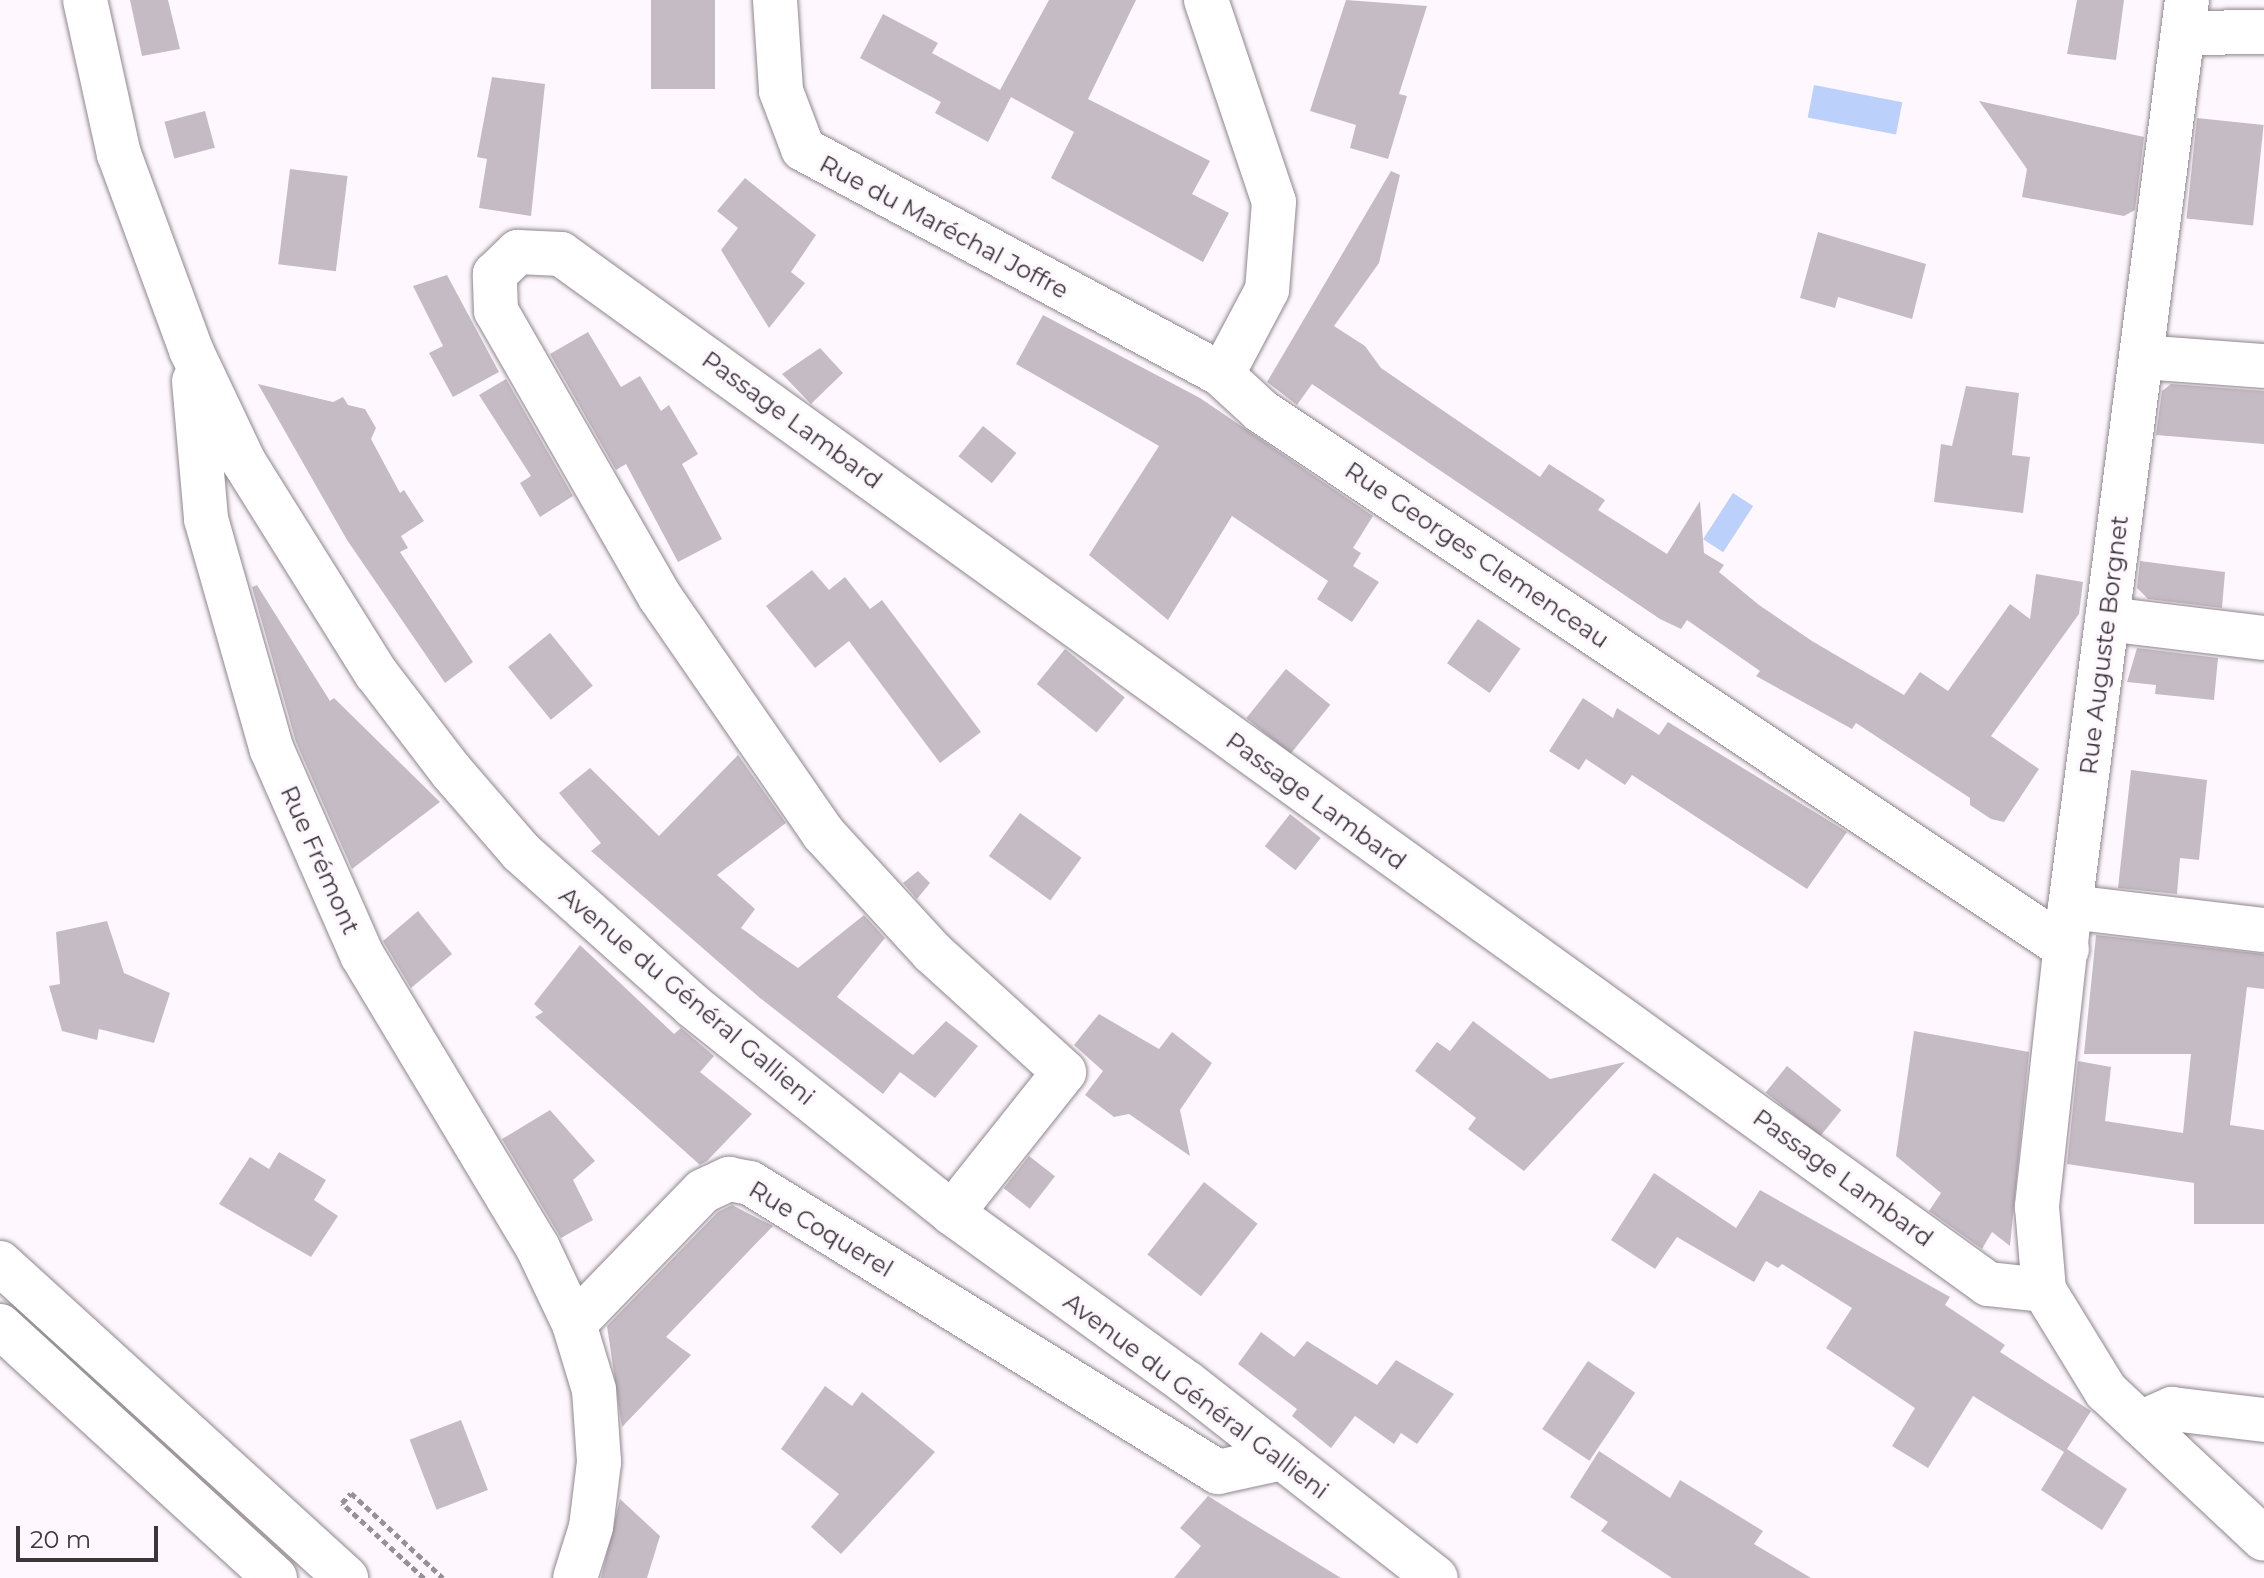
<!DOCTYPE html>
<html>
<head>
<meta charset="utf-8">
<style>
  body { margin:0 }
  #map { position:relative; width:2264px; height:1578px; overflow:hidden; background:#fef8fe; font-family:Montserrat,sans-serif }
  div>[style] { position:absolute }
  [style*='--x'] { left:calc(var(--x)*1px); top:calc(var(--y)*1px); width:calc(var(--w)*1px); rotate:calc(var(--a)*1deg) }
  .water>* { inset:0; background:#bbd0fa; transform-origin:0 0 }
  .building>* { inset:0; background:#c5bbc4; transform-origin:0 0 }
  .path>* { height:5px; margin-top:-2.5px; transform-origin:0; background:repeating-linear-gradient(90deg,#969196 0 6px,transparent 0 10px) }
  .roads { filter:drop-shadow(0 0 2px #8f868e) drop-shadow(0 0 2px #8f868e) }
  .minor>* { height:44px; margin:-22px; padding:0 22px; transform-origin:22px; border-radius:22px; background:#fff }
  span { translate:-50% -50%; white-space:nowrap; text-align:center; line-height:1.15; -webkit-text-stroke:6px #fef8fe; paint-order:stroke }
  .street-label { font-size:24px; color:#3a363a }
  .scale { position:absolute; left:16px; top:1526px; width:142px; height:36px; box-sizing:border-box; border:4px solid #3a363a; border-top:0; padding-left:10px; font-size:24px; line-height:28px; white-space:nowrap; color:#3a363a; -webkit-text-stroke:6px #fef8fe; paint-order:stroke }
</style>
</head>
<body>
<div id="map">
  <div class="water">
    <div style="left:1814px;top:85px;width:90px;height:33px;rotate:11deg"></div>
    <div style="left:1733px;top:493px;width:24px;height:55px;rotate:33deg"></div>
  </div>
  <div class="building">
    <div style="clip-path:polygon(130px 0,168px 0,180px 49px,142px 56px)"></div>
    <div style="left:651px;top:0;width:64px;height:89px"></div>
    <div style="clip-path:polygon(1049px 0,1136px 0,1088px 99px,1210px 161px,1192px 194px,1229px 213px,1203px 262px,1051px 178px,1074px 132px,1011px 97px,988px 142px,935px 113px,941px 102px,860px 58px,883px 14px,938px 43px,932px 53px,1000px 90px)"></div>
    <div style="clip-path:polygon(1346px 0,1427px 6px,1399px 94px,1407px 96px,1388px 159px,1350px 148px,1356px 125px,1310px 111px)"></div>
    <div style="clip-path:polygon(2077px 0,2124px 0,2116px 60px,2067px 54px)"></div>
    <div style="clip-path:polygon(492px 77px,545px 84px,531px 216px,479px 208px,487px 159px,477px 157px)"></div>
    <div style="clip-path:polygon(1979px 101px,2144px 137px,2135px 210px,2124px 216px,2022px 197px,2027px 169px)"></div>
    <div style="left:205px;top:111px;width:38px;height:42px;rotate:75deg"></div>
    <div style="left:2197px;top:118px;width:67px;height:101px;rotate:6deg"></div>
    <div style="left:290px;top:169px;width:58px;height:96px;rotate:7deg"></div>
    <div style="clip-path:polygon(1391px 171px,1400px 175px,1379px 263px,1334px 326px,1365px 346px,1381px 368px,1540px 477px,1549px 464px,1605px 500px,1598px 510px,1667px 554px,1700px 501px,1704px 553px,1724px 565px,1719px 572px,1759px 605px,1812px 641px,1904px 695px,1920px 672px,1948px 691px,2010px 604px,2030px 619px,2036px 574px,2083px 582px,2079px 614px,1991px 736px,2039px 769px,2004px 822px,1991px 819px,1970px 805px,1970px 798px,1856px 723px,1852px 729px,1756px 676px,1760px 671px,1687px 620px,1681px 629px,1660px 619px,1312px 384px,1297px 405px,1267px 382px)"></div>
    <div style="clip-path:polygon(745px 178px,816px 235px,791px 272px,805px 283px,769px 328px,721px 250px,738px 228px,717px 211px)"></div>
    <div style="clip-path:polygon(1818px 232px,1926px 264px,1912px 319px,1838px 297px,1835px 308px,1800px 298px)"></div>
    <div style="clip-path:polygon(447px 275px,499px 372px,453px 397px,429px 353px,443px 346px,413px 286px)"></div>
    <div style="clip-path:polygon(1043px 315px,1200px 398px,1373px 516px,1353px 548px,1361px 553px,1353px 566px,1379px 582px,1352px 622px,1317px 599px,1328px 581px,1232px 516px,1168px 620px,1089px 555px,1159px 446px,1016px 364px)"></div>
    <div style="clip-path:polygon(588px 332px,621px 387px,640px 376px,661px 411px,669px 405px,698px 454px,682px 464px,722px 539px,678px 562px,626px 464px,616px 470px,550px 354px)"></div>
    <div style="clip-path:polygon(820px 348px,843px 373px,811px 404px,782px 374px)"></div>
    <div style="clip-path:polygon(506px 379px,573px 496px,540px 517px,520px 483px,531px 476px,479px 395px)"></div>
    <div style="clip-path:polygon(258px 384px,333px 402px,343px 397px,348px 405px,365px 409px,376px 428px,371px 439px,400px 493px,404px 490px,424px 521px,401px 536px,408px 548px,400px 552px,473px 662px,445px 683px,347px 540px)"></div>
    <div style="clip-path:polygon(2171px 384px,2264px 391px,2264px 444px,2156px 435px,2162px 391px)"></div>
    <div style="clip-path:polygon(1966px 386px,2019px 393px,2012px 455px,2030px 457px,2023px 513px,1934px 502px,1941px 444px,1952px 446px)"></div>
    <div style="left:983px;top:426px;width:43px;height:39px;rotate:39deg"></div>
    <div style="clip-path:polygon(2140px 561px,2225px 572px,2222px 608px,2148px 599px,2137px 588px)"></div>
    <div style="clip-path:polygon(812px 570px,829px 590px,845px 577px,870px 609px,882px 600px,981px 732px,940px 763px,849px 641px,815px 668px,766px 606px)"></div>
    <div style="clip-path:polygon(257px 585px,330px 701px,334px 698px,440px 802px,352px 869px,296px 742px,252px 587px)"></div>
    <div style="left:1478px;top:619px;width:52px;height:54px;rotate:35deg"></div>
    <div style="left:550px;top:633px;width:68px;height:54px;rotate:51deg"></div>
    <div style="clip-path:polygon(2137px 648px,2218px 658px,2214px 700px,2155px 694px,2156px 685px,2127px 682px)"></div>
    <div style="left:1065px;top:649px;width:77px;height:45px;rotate:39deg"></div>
    <div style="left:1286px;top:669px;width:57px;height:63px;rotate:39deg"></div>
    <div style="clip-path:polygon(1583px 698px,1613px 718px,1617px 708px,1659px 735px,1668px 722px,1847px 832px,1807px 889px,1632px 775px,1625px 785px,1586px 759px,1579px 770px,1549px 751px)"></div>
    <div style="clip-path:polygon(738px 755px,786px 823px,717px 875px,755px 909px,741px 928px,798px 968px,864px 915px,885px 938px,837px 997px,913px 1055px,946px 1021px,978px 1046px,935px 1098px,900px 1072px,883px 1094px,760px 998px,591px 851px,601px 843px,559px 793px,590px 768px,659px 836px)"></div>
    <div style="clip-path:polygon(2131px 770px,2207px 780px,2199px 860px,2180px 858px,2177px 894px,2118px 888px)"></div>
    <div style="left:1020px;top:813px;width:76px;height:53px;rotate:36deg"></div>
    <div style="left:1290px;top:814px;width:39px;height:41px;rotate:38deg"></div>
    <div style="clip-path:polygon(918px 871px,930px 883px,917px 899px,903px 883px)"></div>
    <div style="clip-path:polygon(418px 911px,452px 954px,411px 988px,383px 941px)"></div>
    <div style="clip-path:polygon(107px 921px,124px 973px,170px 993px,154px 1043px,99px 1029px,97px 1040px,62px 1031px,49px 986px,60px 984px,56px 932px)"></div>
    <div style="clip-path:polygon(2096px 935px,2264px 954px,2264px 989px,2247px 987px,2230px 1125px,2264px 1130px,2264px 1224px,2194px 1224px,2194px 1183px,2067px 1164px,2078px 1061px,2111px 1067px,2105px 1121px,2183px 1133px,2191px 1054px,2084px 1054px)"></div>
    <div style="clip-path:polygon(580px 945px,674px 1034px,681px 1028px,714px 1056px,700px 1072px,752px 1114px,707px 1161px,700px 1165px,535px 1017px,543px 1012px,534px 1004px)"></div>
    <div style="clip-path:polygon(1099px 1014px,1159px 1049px,1172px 1032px,1212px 1063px,1180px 1110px,1190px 1156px,1129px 1114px,1114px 1117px,1085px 1095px,1103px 1071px,1074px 1045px)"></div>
    <div style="clip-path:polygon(1473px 1021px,1550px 1079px,1625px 1062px,1524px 1171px,1468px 1129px,1476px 1118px,1415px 1071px,1437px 1042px,1450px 1051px)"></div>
    <div style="clip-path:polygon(1914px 1031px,2029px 1052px,2010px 1246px,1992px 1232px,1982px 1249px,1929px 1211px,1941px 1193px,1896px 1156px)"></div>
    <div style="left:1787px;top:1066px;width:70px;height:34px;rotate:39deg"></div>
    <div style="clip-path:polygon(550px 1110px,595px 1161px,573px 1180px,593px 1220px,561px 1238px,502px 1139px)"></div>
    <div style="clip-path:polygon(279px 1152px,326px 1180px,314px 1200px,338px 1216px,311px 1257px,219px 1204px,250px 1157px,269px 1169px)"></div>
    <div style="left:1029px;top:1156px;width:33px;height:41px;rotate:38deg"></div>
    <div style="clip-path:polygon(1654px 1173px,1736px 1228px,1760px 1190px,1950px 1297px,1945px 1305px,2005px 1345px,2000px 1352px,2091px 1411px,2067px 1449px,2127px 1489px,2102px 1530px,2041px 1490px,2064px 1452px,1973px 1396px,1928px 1468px,1892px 1446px,1915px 1408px,1826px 1348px,1852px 1308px,1782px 1264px,1778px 1268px,1766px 1261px,1754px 1282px,1677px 1237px,1655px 1269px,1611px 1240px)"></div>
    <div style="left:1204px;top:1182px;width:68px;height:92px;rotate:38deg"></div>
    <div style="clip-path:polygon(732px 1205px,773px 1226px,666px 1337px,691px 1355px,622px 1427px,607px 1326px,718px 1212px)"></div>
    <div style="clip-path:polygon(1261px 1332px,1294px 1357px,1307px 1341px,1377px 1385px,1396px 1360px,1454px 1394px,1417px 1444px,1401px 1433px,1394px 1444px,1355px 1416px,1331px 1448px,1292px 1416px,1297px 1409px,1238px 1364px)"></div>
    <div style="left:1588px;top:1361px;width:57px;height:82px;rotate:34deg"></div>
    <div style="clip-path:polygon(825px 1386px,852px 1406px,862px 1392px,935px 1452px,841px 1554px,811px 1527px,839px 1494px,781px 1449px)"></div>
    <div style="left:461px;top:1420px;width:75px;height:55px;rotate:69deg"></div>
    <div style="clip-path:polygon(1599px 1451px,1670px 1498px,1680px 1480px,1763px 1531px,1754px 1544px,1811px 1578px,1672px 1578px,1601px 1531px,1608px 1522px,1570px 1497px)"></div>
    <div style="clip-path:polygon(1208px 1496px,1232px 1511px,1341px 1578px,1174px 1578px,1201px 1546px,1180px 1528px)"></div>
    <div style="clip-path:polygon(620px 1499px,660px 1536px,647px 1578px,601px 1578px)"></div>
  </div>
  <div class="path">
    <div style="--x:424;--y:1578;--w:111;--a:-137.6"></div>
    <div style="--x:342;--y:1503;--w:13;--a:-48"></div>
    <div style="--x:351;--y:1493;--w:125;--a:42.7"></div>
  </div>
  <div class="roads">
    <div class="minor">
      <div style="--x:85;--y:0;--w:158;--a:77.6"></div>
      <div style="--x:119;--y:154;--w:209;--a:69.8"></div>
      <div style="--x:191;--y:350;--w:124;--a:64.7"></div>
      <div style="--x:244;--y:462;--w:249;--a:58"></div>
      <div style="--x:376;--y:673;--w:123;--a:52.6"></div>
      <div style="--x:451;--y:771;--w:107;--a:49.2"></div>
      <div style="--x:521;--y:852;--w:231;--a:41.8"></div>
      <div style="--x:693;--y:1006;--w:332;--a:38.6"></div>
      <div style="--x:952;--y:1213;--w:290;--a:35.9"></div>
      <div style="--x:1187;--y:1383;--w:316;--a:38.1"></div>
      <div style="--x:775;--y:0;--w:91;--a:86.2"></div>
      <div style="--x:781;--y:91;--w:62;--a:69.2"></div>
      <div style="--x:803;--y:149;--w:476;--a:28.3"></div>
      <div style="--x:1206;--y:0;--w:213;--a:71.4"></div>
      <div style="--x:1274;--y:202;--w:88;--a:94.5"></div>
      <div style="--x:1267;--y:290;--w:96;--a:117.9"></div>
      <div style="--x:1222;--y:375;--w:53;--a:42.7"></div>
      <div style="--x:1261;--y:411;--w:969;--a:33.72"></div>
      <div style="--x:2187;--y:0;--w:915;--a:97.35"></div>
      <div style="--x:2070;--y:907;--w:302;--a:96.3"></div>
      <div style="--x:2037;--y:1207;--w:83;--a:85.2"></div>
      <div style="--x:2044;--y:1290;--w:119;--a:58.5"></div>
      <div style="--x:2106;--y:1391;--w:216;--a:43.1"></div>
      <div style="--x:2184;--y:33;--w:80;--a:-0.7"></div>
      <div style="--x:2141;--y:357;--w:123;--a:4.2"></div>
      <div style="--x:194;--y:381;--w:139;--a:85"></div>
      <div style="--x:206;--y:519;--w:240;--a:74.1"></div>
      <div style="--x:272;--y:750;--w:224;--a:66.3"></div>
      <div style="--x:362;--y:955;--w:340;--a:59"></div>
      <div style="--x:537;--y:1246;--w:86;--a:64.6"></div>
      <div style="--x:574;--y:1324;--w:69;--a:73.1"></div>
      <div style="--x:594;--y:1390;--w:72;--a:86"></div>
      <div style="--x:599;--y:1462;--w:65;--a:97"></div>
      <div style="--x:591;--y:1527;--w:53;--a:107.4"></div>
      <div style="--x:2107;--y:619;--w:158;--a:6.9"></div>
      <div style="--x:2070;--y:907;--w:195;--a:6.8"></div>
      <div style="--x:952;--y:1213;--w:180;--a:-51.5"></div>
      <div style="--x:1064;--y:1072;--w:178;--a:-137.7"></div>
      <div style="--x:932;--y:952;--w:161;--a:-132.5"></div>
      <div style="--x:823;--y:833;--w:287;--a:-124.6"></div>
      <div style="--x:660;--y:597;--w:330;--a:-119.8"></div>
      <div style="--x:496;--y:311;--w:37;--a:-92"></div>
      <div style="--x:495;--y:274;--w:32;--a:-44"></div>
      <div style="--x:518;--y:252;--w:43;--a:2.7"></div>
      <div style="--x:561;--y:254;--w:1760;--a:35.82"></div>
      <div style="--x:1988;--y:1284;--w:56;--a:6.1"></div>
      <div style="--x:0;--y:1263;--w:468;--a:42.3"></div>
      <div style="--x:574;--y:1324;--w:185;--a:-45.9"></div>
      <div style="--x:703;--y:1191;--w:29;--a:-25"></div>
      <div style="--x:729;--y:1179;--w:21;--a:11"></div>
      <div style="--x:750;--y:1183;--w:550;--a:31.7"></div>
      <div style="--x:1218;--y:1472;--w:66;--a:-12.3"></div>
      <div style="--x:0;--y:1326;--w:373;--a:42.5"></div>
      <div style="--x:2140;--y:1423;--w:35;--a:-24"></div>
      <div style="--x:2172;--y:1409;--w:93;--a:6.8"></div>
    </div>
  </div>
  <div class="street-label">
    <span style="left:944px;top:227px;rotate:28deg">Rue du Maréchal Joffre</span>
    <span style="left:792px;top:420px;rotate:36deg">Passage Lambard</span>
    <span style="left:1477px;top:555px;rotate:34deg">Rue Georges Clemenceau</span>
    <span style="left:2104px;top:645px;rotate:-83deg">Rue Auguste Borgnet</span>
    <span style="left:1316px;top:801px;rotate:36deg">Passage Lambard</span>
    <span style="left:320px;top:860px;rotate:66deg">Rue Frémont</span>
    <span style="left:687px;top:996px;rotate:40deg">Avenue du Général Gallieni</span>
    <span style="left:1843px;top:1178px;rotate:36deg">Passage Lambard</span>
    <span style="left:821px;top:1229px;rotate:31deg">Rue Coquerel</span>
    <span style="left:1196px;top:1396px;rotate:37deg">Avenue du Général Gallieni</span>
  </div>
  <div class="scale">20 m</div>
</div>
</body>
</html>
